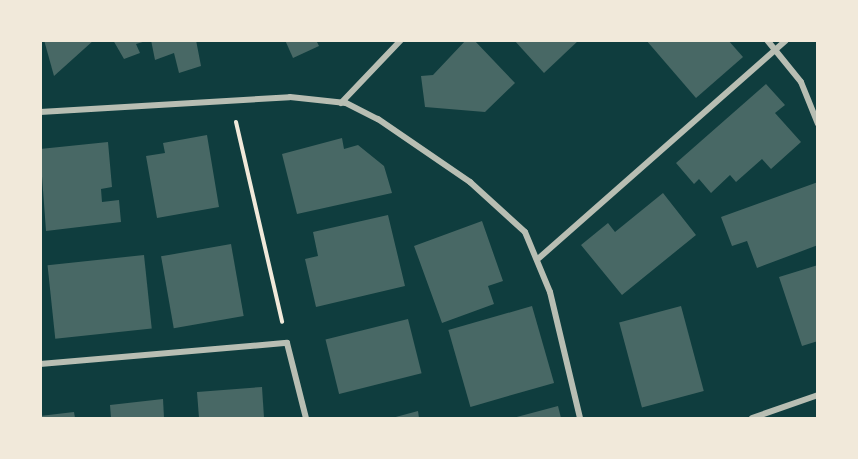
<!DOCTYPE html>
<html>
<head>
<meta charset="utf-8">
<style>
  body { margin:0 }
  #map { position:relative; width:858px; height:459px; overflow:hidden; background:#0f3d3e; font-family:Georgia,serif }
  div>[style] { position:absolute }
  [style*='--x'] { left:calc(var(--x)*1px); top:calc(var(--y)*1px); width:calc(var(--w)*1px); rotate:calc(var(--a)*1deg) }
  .building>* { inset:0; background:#486865; transform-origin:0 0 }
  .path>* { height:4px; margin:-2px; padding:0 2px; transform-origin:2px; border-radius:2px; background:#f1e9da }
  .minor>* { height:6px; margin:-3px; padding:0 3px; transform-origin:3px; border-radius:3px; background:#b8beb3 }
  span { translate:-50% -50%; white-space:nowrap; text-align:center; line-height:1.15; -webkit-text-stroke:4.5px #f1e9da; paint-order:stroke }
  .frame { position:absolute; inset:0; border:42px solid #f1e9da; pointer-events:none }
</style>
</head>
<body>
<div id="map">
  <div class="building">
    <div style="clip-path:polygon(44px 40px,94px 40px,54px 76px)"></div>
    <div style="clip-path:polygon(113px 40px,146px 40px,146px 41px,136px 44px,140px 53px,124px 59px)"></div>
    <div style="clip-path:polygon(151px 40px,196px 40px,201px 66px,179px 73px,174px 53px,155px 60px)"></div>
    <div style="clip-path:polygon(285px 40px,316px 40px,319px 46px,293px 58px)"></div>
    <div style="clip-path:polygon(466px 40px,474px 40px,515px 83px,485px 112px,425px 107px,421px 76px,433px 75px)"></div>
    <div style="clip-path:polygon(514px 40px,579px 40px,544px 73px)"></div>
    <div style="clip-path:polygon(646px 40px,728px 40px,743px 57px,696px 98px)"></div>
    <div style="clip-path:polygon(766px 84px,785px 105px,775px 113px,801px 142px,771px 169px,762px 159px,736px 182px,730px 175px,711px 193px,699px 179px,694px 184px,676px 163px)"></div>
    <div style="clip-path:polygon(207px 135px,219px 207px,157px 218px,146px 156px,165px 153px,163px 143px)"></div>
    <div style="clip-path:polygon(342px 138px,344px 149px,358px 145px,384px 166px,392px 193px,297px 214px,282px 154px)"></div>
    <div style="clip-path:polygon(108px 142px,112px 187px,101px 189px,102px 202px,119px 200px,121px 222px,46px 231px,40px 149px)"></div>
    <div style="clip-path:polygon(818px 182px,818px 245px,757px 268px,747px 241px,732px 246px,721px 217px)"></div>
    <div style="clip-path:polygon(663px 193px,696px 235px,622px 295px,581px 245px,608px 223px,615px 232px)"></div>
    <div style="clip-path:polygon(388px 215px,405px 286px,316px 307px,305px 259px,318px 256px,313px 232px)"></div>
    <div style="clip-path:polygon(482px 221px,503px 281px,488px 286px,494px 304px,442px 323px,414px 246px)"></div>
    <div style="left:231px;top:244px;width:73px;height:71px;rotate:80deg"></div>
    <div style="left:144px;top:255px;width:74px;height:97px;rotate:84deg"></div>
    <div style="clip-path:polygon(818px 265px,818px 341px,802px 346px,779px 277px)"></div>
    <div style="left:532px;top:306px;width:80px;height:87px;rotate:74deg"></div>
    <div style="left:681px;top:306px;width:88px;height:64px;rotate:75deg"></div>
    <div style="left:408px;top:319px;width:56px;height:85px;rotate:76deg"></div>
    <div style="clip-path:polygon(262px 387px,264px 418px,199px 418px,197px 392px)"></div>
    <div style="clip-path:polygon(163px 399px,164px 418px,111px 418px,110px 405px)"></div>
    <div style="clip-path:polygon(558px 406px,561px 418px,513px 418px)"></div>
    <div style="clip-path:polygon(418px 411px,419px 418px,392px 418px)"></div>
    <div style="clip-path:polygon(74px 412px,75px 418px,40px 418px,40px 416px)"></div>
  </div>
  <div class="path">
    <div style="--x:236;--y:122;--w:205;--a:77"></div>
  </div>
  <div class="minor">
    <div style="--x:767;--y:40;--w:54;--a:51"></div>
    <div style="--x:801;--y:82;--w:45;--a:68"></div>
    <div style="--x:341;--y:103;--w:87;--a:-46.4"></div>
    <div style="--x:40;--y:112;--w:250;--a:-3.4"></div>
    <div style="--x:290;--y:97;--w:56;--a:6.1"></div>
    <div style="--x:346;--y:103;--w:36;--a:27"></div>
    <div style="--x:378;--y:119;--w:112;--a:34.4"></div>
    <div style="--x:470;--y:182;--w:74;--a:42.3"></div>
    <div style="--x:525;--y:232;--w:65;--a:67.4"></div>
    <div style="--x:550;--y:292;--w:130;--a:76.6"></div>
    <div style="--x:539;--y:258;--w:329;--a:-41.4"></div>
    <div style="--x:40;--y:364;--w:248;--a:-4.9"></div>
    <div style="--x:287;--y:343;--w:77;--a:75.8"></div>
    <div style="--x:752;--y:418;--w:70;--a:-19.2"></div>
  </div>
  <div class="frame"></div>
</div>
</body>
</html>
